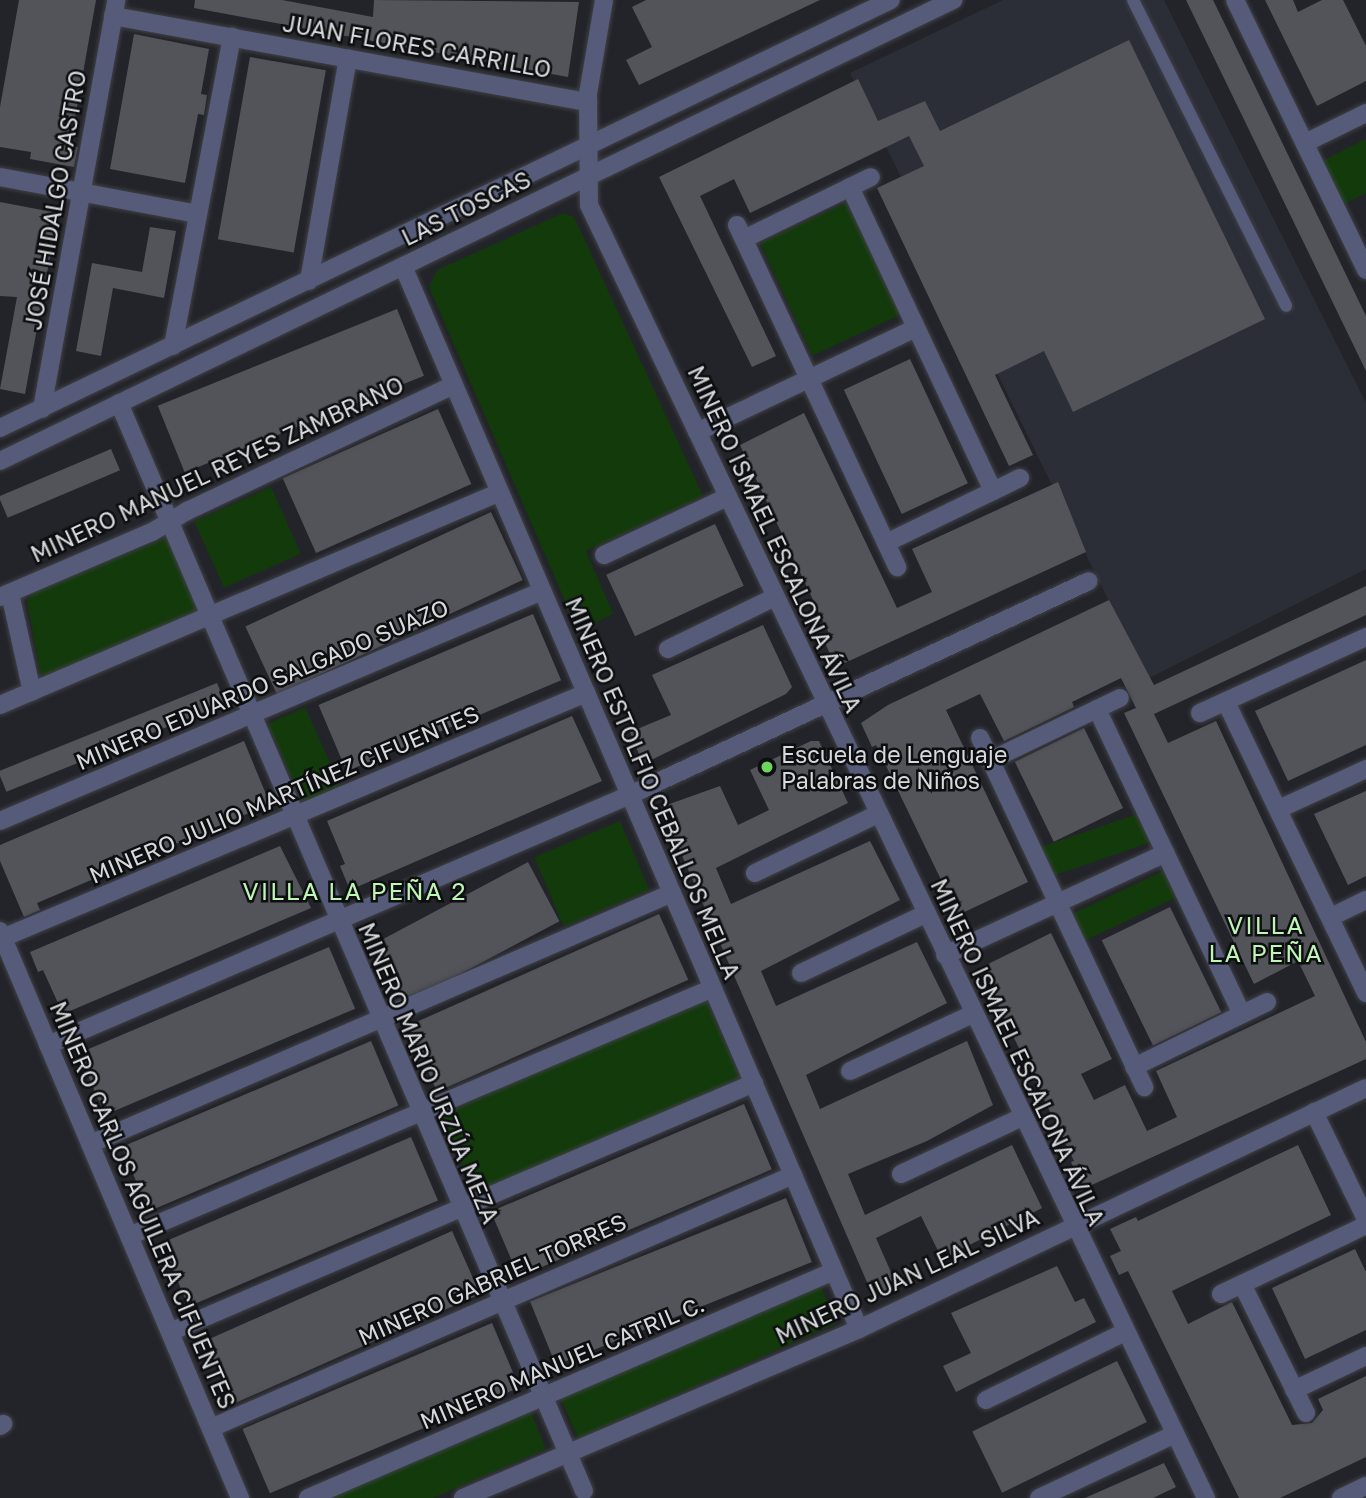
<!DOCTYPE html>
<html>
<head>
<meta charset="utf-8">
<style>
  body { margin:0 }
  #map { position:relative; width:1366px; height:1498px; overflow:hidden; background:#232429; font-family:"Golos Text",sans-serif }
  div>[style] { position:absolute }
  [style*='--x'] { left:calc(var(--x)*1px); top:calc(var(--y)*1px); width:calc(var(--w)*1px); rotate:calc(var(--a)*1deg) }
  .built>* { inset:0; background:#2b2d37 }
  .green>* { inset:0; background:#123a0b; transform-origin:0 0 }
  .building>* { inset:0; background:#53545a; transform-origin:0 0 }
  .roads { filter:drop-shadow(0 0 2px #404146) drop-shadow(0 0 2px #404146) }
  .service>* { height:12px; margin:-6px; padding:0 6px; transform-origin:6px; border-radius:6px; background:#555b79 }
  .minor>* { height:18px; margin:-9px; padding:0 9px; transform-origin:9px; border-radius:9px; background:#555b79 }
  .tertiary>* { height:18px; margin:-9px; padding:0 9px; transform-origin:9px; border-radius:9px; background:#555b79 }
  .dots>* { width:19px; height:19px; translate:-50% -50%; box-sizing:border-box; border:4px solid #0d0e10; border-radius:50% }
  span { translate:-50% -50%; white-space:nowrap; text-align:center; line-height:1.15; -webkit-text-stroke:5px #0d0e10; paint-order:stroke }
  .street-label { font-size:23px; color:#d8d9dc }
  .poi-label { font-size:23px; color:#d8d9dc }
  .left { translate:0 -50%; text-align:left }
  .neighbourhood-label { font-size:24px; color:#bff5b6; letter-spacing:2px }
</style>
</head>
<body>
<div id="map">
  <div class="built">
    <div style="clip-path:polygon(1003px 0,1164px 0,1366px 403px,1366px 569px,1147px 679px,850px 73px)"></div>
  </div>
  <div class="green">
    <div style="clip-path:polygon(1366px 139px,1366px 193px,1340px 206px,1318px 163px)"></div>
    <div style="left:848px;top:202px;width:124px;height:97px;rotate:65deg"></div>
    <div style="clip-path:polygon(563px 213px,574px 217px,703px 496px,586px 551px,613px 614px,578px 631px,429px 287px,437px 270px)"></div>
    <div style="left:271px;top:487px;width:73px;height:84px;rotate:66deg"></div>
    <div style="clip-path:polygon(163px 539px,171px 541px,198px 609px,193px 617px,48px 677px,40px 673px,27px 601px,33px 593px)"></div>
    <div style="left:305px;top:707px;width:88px;height:41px;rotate:66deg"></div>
    <div style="left:1140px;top:813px;width:31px;height:107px;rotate:71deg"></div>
    <div style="left:620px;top:821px;width:75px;height:93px;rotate:67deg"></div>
    <div style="clip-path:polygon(1161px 872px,1168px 875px,1179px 896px,1084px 941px,1072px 917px,1076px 912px)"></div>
    <div style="left:705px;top:998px;width:87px;height:290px;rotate:66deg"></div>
    <div style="left:819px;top:1283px;width:44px;height:283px;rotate:66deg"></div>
    <div style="clip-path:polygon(529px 1408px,546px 1449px,433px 1498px,321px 1498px)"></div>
  </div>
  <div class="building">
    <div style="clip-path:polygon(19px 0,96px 0,70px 146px,78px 147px,74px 167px,30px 159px,31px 152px,0 147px,0 107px)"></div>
    <div style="clip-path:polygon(195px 0,282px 0,373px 17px,374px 0,579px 2px,568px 77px,194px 8px)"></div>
    <div style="clip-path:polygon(646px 0,820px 0,639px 85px,626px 60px,652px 47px,632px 7px)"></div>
    <div style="clip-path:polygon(1186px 0,1213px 0,1234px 43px,1366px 316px,1366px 371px)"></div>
    <div style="clip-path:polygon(1265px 0,1293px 0,1298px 12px,1322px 0,1343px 0,1366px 46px,1366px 81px,1317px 106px)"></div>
    <div style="clip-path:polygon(134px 34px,209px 49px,201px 94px,207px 95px,204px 115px,198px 114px,185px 183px,110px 169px)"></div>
    <div style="clip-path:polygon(1129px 40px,1265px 319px,1073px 412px,1044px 351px,995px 375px,1033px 455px,1009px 466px,877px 188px,924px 166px,909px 136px,750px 213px,734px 179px,700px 196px,776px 356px,752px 367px,659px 177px,858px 79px,878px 121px,925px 101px,940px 131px)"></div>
    <div style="left:250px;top:57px;width:77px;height:185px;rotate:10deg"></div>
    <div style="clip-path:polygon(0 202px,58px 213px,25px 394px,0 389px,17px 297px,0 296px)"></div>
    <div style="clip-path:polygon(150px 227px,176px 231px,164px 298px,113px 288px,101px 356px,76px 351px,92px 263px,142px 272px)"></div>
    <div style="left:397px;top:309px;width:72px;height:258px;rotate:68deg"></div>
    <div style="left:910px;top:359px;width:137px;height:73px;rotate:65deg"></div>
    <div style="left:438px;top:409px;width:82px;height:170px;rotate:66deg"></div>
    <div style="clip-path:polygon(804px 413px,897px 608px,932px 592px,912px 549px,1058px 482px,1086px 552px,836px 667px,825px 643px,832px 640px,740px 445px)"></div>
    <div style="left:111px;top:449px;width:23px;height:122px;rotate:67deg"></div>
    <div style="left:491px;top:512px;width:75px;height:271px;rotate:65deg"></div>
    <div style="left:715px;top:524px;width:68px;height:120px;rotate:65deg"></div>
    <div style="clip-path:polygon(1366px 586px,1366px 615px,1154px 714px,1168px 743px,1216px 721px,1366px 1042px,1366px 1059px,1083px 1189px,1071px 1162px,1074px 1161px,980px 968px,1051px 933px,1112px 1059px,1081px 1074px,1094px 1100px,1125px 1085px,1147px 1131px,1177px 1117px,1156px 1071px,1315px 996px,1298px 961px,1254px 984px,1124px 713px,1136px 708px,1121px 678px,1072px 702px,1074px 707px,1004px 741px,980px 694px,946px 710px,1028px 882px,958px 915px,876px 745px,872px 747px,861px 723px,888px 705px,1109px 600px,1154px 685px)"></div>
    <div style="left:533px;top:614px;width:72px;height:233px;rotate:67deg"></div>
    <div style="clip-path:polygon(763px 625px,792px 687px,786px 694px,643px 764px,630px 732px,671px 715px,652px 675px)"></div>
    <div style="clip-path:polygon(1366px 660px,1366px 745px,1288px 781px,1255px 711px)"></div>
    <div style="left:217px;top:683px;width:22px;height:236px;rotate:68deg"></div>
    <div style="clip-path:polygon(572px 716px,602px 781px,350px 890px,340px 866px,345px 864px,327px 821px)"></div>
    <div style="left:1084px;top:728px;width:89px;height:77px;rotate:64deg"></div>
    <div style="clip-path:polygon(244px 741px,270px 804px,37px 903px,40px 910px,24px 917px,0 861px,0 845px)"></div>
    <div style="clip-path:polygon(811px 741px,819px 741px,848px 803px,716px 868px,731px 904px,870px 841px,900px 900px,761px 971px,776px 1006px,917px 942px,947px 1003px,806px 1075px,820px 1109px,967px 1041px,993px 1105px,927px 1141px,848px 1174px,865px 1215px,1012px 1145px,1042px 1208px,942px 1259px,921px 1216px,876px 1238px,897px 1286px,873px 1296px,661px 807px,720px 786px,738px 825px,769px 810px,750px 770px)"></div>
    <div style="clip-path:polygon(1366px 791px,1366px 876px,1348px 885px,1314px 814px)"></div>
    <div style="clip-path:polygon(280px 846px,311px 908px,63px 1014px,43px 970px,38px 972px,30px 952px)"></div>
    <div style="left:528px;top:862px;width:67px;height:173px;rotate:62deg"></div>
    <div style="left:1170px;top:907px;width:117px;height:76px;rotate:64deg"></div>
    <div style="left:659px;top:914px;width:72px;height:275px;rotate:66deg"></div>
    <div style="left:329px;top:947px;width:67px;height:272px;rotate:67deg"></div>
    <div style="left:371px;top:1041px;width:70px;height:271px;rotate:67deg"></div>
    <div style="left:744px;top:1104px;width:71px;height:275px;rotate:67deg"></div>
    <div style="left:411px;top:1137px;width:69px;height:271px;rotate:67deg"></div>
    <div style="clip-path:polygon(1298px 1145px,1331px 1215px,1172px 1291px,1188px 1324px,1232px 1302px,1292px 1425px,1312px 1423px,1323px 1410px,1318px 1399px,1366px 1376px,1366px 1457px,1280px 1498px,1239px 1498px,1128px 1271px,1119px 1275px,1110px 1256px,1121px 1251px,1110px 1229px,1136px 1217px,1138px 1221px)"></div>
    <div style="left:786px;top:1198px;width:69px;height:276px;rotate:68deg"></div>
    <div style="left:452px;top:1231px;width:69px;height:270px;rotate:66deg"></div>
    <div style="clip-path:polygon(1355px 1249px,1366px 1272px,1366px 1330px,1305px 1359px,1272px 1288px)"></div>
    <div style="clip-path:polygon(1057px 1266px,1075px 1302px,1084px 1298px,1096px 1322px,956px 1392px,943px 1366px,971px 1353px,951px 1313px)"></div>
    <div style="left:492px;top:1323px;width:70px;height:271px;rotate:67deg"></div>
    <div style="left:1117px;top:1361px;width:68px;height:161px;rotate:64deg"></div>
    <div style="clip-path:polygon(1164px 1463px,1176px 1487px,1153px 1498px,1085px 1498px)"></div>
  </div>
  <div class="roads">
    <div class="service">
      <div style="--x:1133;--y:0;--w:342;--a:63.4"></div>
    </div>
    <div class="minor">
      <div style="--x:604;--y:0;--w:95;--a:99.7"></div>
      <div style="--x:588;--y:94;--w:111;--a:89.5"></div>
      <div style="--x:589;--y:205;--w:1433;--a:64.49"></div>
      <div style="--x:1235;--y:0;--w:300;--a:64.1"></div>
      <div style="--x:113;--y:16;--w:483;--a:10.3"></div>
      <div style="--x:1305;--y:143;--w:68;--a:-26.2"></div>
      <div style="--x:0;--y:177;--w:201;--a:10.6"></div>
      <div style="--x:850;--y:187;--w:336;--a:64.8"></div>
      <div style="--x:737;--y:225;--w:378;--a:64.9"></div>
      <div style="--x:744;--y:239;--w:141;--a:-26"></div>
      <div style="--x:403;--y:266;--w:1157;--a:66.78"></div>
      <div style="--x:309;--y:281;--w:226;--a:-80.1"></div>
      <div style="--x:173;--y:346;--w:315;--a:-79.2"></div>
      <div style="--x:119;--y:403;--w:1183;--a:66.86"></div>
      <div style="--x:42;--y:409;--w:416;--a:-79.7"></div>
      <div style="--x:697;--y:432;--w:242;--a:-25.4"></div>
      <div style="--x:886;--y:543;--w:149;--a:-25.9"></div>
      <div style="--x:604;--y:555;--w:136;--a:-25.2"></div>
      <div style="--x:10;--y:593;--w:101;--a:77.5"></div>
      <div style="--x:0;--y:597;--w:165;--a:-23.2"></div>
      <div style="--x:152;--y:532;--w:41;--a:-31"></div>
      <div style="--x:187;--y:511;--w:295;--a:-25.3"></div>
      <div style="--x:668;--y:649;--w:119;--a:-25.9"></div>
      <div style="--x:1226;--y:702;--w:323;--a:64.3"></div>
      <div style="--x:0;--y:705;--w:543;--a:-23.07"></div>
      <div style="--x:1097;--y:709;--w:338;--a:64.6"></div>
      <div style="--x:1200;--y:713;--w:183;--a:-24.6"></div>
      <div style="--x:980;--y:738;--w:386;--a:64.8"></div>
      <div style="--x:991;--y:760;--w:143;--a:-25.7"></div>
      <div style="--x:1281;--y:808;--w:94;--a:-24.6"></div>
      <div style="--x:0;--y:821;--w:589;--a:-22.99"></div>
      <div style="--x:755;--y:873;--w:136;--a:-25.6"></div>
      <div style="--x:1331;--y:917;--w:39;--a:-26"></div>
      <div style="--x:0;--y:931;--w:616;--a:67.06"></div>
      <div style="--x:0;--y:939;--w:636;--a:-22.77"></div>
      <div style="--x:945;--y:955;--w:243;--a:-24.8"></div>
      <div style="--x:801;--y:973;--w:137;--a:-25.4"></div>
      <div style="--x:48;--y:1045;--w:633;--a:-23.25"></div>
      <div style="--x:630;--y:795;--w:506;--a:-25"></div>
      <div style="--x:1134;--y:1067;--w:148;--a:-26"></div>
      <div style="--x:850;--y:1071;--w:136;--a:-24.9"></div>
      <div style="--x:1314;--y:1112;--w:119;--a:64.1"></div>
      <div style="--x:90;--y:1144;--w:634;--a:-23.33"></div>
      <div style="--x:901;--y:1174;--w:134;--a:-25.2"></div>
      <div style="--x:129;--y:1236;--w:634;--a:-23.01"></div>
      <div style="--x:1242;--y:1284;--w:144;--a:63.6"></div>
      <div style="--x:1221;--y:1294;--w:161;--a:-25.4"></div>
      <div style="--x:170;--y:1332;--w:635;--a:-23.09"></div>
      <div style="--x:1294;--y:1390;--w:80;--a:-25.3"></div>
      <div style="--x:986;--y:1400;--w:155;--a:-26.1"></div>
      <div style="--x:0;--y:1426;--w:4;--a:-34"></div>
      <div style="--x:211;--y:1428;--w:635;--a:-23.49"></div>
      <div style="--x:308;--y:1498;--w:573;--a:-23.34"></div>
      <div style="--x:463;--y:1498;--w:431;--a:-23.1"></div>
      <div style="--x:859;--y:1329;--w:561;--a:-25.42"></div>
      <div style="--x:1039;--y:1498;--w:150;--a:-25.2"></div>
      <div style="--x:1341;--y:1498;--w:28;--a:-26"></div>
    </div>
    <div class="tertiary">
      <div style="--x:0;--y:428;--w:988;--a:-25.66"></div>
      <div style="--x:0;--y:461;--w:1059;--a:-25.81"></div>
    </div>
  </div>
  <div class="dots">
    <div style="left:767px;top:767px;background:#6fd360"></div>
  </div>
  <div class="street-label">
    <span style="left:417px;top:46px;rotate:10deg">JUAN FLORES CARRILLO</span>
    <span style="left:55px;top:200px;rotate:-80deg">JOSÉ HIDALGO CASTRO</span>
    <span style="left:466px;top:208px;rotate:-26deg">LAS TOSCAS</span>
    <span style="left:217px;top:469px;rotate:-25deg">MINERO MANUEL REYES ZAMBRANO</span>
    <span style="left:775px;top:539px;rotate:65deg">MINERO ISMAEL ESCALONA ÁVILA</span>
    <span style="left:262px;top:684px;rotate:-23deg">MINERO EDUARDO SALGADO SUAZO</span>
    <span style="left:653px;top:788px;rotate:67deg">MINERO ESTOLFIO CEBALLOS MELLA</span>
    <span style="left:284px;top:794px;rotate:-23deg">MINERO JULIO MARTÍNEZ CIFUENTES</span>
    <span style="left:1018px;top:1052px;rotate:65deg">MINERO ISMAEL ESCALONA ÁVILA</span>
    <span style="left:429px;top:1073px;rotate:67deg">MINERO MARIO URZÚA MEZA</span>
    <span style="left:143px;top:1205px;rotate:67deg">MINERO CARLOS AGUILERA CIFUENTES</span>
    <span style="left:907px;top:1276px;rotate:-25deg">MINERO JUAN LEAL SILVA</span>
    <span style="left:492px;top:1279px;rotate:-24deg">MINERO GABRIEL TORRES</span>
    <span style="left:562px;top:1362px;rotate:-23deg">MINERO MANUEL CATRIL C.</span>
  </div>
  <div class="poi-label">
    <span class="left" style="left:781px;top:767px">Escuela de Lenguaje<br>Palabras de Niños</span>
  </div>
  <div class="neighbourhood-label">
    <span style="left:355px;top:891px">VILLA LA PEÑA 2</span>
    <span style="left:1266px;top:939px">VILLA<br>LA PEÑA</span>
  </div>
</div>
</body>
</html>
